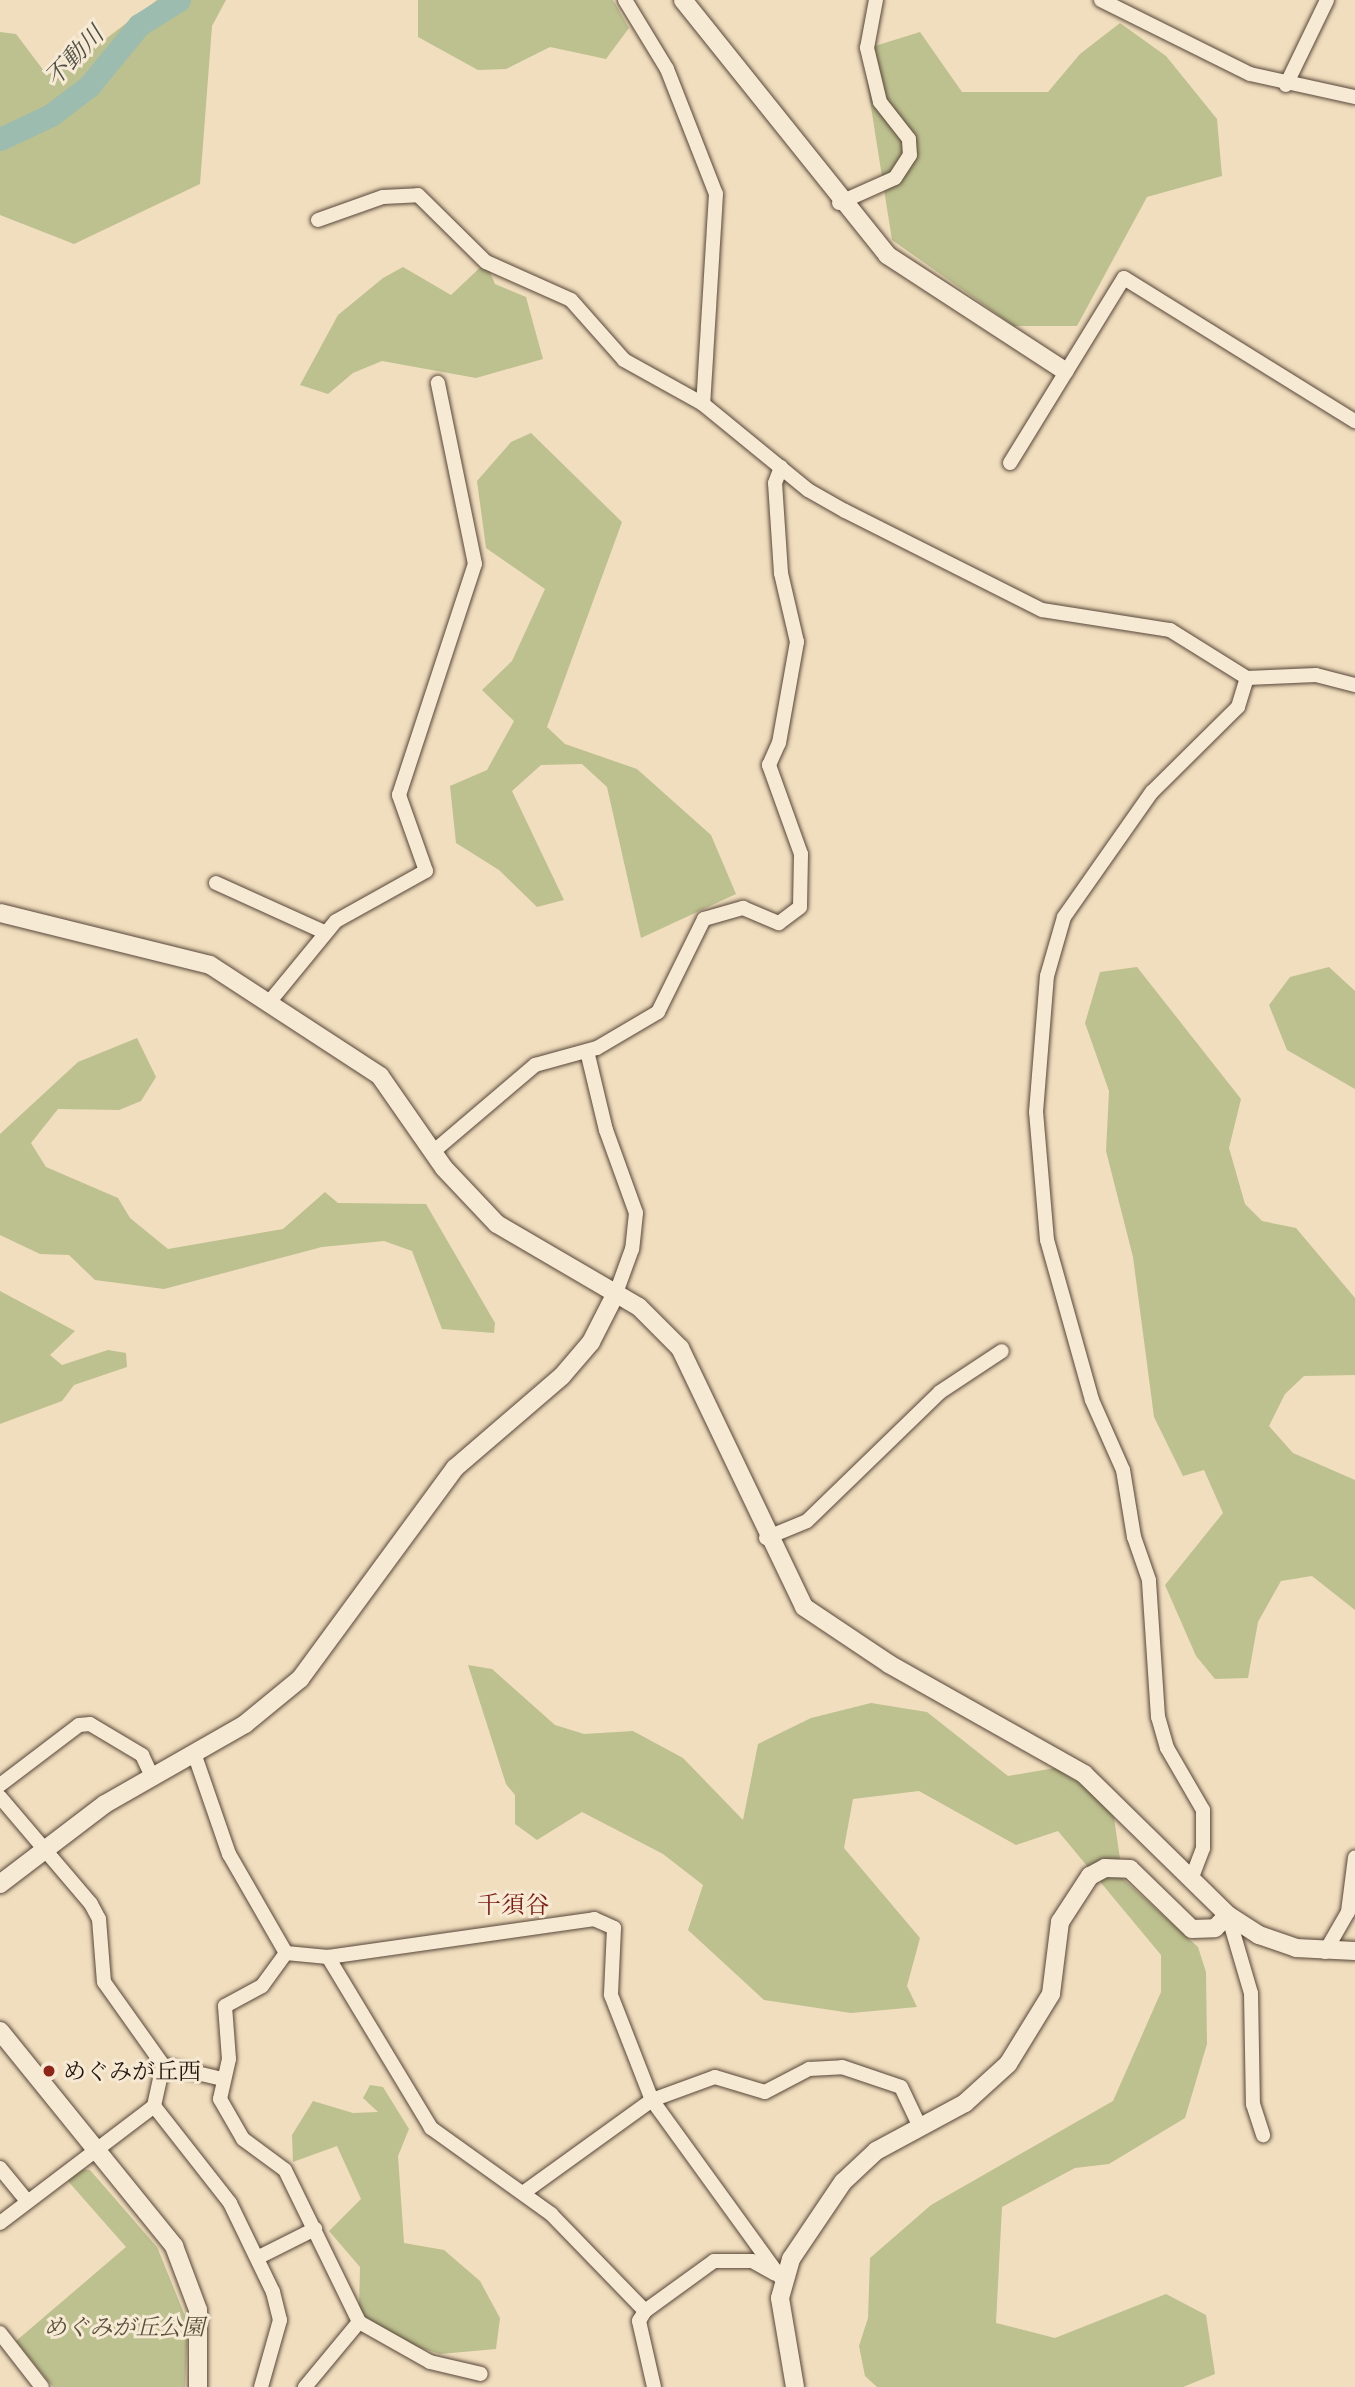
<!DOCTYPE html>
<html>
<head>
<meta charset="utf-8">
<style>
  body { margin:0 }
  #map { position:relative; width:1355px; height:2387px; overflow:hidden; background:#f1debe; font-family:"Gentium Book Plus","Noto Serif JP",serif }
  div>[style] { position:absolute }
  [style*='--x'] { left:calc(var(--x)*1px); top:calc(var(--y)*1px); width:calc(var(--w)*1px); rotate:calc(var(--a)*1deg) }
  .green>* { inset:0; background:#bdc08f }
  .river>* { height:23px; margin:-11.5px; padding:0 11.5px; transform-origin:11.5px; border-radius:11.5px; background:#9bbcaf }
  .roads { filter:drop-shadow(0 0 2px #574639) drop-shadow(0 0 2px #574639) }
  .minor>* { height:14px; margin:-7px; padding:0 7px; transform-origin:7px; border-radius:7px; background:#f6ead5 }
  .tertiary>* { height:18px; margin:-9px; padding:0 9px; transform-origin:9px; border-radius:9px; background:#f6ead5 }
  .dots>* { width:19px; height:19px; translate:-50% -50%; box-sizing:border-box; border:4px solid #f6ead5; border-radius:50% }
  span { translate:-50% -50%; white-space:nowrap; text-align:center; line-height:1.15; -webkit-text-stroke:6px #f6ead5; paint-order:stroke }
  .poi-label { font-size:23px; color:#24140d }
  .left { translate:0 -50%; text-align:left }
  .park-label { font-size:23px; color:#5a503a; font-style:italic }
  .water-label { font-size:24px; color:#4e4f46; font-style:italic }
  .neighbourhood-label { font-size:24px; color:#7a1f14 }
</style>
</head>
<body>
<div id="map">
  <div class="green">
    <div style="clip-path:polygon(157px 0,226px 0,212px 26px,200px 184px,74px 244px,0 215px,0 32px,16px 34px,47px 75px,75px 62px)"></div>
    <div style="clip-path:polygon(418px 0,613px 0,629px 28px,606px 59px,550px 47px,506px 69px,478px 70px,418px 37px)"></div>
    <div style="clip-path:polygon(1120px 23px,1166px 56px,1217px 119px,1222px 176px,1147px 197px,1077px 326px,1014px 326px,892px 240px,862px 50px,920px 32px,962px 92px,1048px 92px,1080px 54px)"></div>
    <div style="clip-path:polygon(486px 262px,495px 284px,526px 297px,543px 359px,476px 378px,382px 361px,353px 373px,328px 394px,300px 385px,338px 315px,383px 278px,403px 267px,451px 295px)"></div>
    <div style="clip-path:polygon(531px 433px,622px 522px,547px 727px,565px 744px,637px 769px,711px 835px,736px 894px,641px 938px,607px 787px,582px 764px,541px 765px,512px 791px,564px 900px,537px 907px,499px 870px,456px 843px,450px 786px,487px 770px,514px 721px,482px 690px,512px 661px,545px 589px,486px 548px,477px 481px,511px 442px)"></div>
    <div style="clip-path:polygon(1137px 967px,1241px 1099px,1229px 1148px,1245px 1204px,1262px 1221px,1296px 1228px,1355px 1298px,1355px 1375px,1304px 1376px,1285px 1394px,1269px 1426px,1293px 1453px,1355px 1480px,1355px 1610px,1312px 1576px,1281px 1581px,1258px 1622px,1248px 1678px,1215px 1679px,1196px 1656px,1165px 1585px,1223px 1513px,1204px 1470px,1183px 1476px,1154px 1417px,1133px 1257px,1106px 1151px,1109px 1091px,1085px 1023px,1100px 972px)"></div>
    <div style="clip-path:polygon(1329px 967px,1355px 991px,1355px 1089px,1287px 1050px,1269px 1005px,1290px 977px)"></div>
    <div style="clip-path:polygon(137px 1038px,156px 1077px,141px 1101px,119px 1110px,58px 1109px,31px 1143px,46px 1167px,118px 1198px,130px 1218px,168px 1249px,283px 1229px,325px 1192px,338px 1203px,426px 1204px,495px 1323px,494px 1333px,442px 1329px,412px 1251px,384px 1241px,322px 1247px,164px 1289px,95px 1280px,69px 1255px,40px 1254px,0 1235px,0 1134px,78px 1062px)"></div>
    <div style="clip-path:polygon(0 1291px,75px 1331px,50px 1355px,62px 1365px,108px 1350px,126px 1353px,127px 1367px,74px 1385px,62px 1401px,0 1424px)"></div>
    <div style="clip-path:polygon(468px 1665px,492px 1669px,555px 1725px,584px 1734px,633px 1731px,683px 1758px,743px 1820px,758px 1744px,811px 1718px,871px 1703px,927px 1712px,1008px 1776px,1055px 1768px,1112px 1804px,1123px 1879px,1198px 1947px,1206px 1972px,1207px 2044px,1185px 2118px,1109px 2164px,1075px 2168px,1002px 2207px,996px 2323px,1055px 2338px,1166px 2294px,1206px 2315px,1215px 2374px,1183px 2387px,877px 2387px,865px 2376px,859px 2346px,868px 2318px,870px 2258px,931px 2205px,1113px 2101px,1161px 1992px,1161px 1955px,1058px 1831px,1016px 1845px,919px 1791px,853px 1799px,844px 1848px,920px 1938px,907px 1986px,917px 2007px,851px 2013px,764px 2000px,688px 1930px,703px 1885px,663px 1854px,582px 1812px,537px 1840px,515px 1824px,515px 1795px,506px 1784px)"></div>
    <div style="clip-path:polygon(370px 2085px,383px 2087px,409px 2129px,398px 2156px,404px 2243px,444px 2250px,480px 2281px,500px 2318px,496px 2349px,440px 2354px,376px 2334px,359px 2307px,360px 2267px,329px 2231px,361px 2199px,337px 2146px,293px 2162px,292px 2135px,313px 2101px,353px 2113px,378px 2112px,363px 2098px)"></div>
    <div style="clip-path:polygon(80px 2169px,90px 2170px,157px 2247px,188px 2323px,185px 2387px,53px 2387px,16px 2341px,126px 2247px,67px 2180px)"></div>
  </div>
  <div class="river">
    <div style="--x:0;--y:139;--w:56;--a:-25.2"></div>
    <div style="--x:51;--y:115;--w:48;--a:-37.3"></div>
    <div style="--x:89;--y:86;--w:79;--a:-50.7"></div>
    <div style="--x:139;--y:25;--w:47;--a:-32"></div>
  </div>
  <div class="roads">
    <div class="minor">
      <div style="--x:625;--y:0;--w:81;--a:58.7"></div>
      <div style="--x:667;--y:69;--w:134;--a:68.6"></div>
      <div style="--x:716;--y:194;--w:210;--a:93.5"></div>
      <div style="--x:1101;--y:0;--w:166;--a:26.4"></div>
      <div style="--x:1250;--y:74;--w:107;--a:12.4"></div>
      <div style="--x:1286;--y:85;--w:94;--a:-64.2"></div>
      <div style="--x:839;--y:203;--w:61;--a:-24.1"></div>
      <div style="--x:895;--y:178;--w:27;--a:-57"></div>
      <div style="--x:910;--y:155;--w:16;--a:-94"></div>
      <div style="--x:909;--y:139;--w:47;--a:-128.1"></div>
      <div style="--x:880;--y:102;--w:56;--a:-103.5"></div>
      <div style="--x:867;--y:48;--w:49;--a:-79.4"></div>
      <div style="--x:318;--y:220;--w:69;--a:-19.5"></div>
      <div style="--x:383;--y:197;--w:35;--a:-3"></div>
      <div style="--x:418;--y:195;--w:95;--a:44.6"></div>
      <div style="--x:486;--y:262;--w:93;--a:24.1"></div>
      <div style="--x:571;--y:300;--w:80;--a:48.5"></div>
      <div style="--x:624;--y:360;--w:90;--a:29.1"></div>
      <div style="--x:703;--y:404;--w:136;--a:39.3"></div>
      <div style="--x:808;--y:490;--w:43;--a:29.6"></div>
      <div style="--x:845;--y:511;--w:220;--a:26.7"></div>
      <div style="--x:1042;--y:610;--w:130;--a:8.9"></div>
      <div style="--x:1170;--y:630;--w:91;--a:31.9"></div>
      <div style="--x:1247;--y:678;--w:69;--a:-2.5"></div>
      <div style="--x:1316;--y:675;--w:40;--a:14.4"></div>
      <div style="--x:1010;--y:463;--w:217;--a:-58.4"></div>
      <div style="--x:1124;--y:278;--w:272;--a:31.8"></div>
      <div style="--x:216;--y:883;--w:119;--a:24.4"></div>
      <div style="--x:271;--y:1000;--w:102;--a:-50.6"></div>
      <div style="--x:336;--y:921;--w:103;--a:-29.1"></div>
      <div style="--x:426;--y:871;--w:81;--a:-109.6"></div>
      <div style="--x:399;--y:795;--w:243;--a:-71.8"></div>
      <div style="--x:475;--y:564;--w:185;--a:-101.6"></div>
      <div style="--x:587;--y:1051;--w:81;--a:76.5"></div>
      <div style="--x:606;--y:1130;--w:88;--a:70.1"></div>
      <div style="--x:636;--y:1213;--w:36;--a:96"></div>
      <div style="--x:632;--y:1249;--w:47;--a:110"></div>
      <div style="--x:434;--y:1151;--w:133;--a:-40.4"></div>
      <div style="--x:535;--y:1065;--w:64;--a:-15.3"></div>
      <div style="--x:597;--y:1048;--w:71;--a:-30.5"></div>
      <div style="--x:658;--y:1012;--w:104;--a:-63.7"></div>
      <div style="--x:704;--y:919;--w:41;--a:-15.8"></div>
      <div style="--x:743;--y:908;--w:39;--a:23"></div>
      <div style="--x:779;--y:923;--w:26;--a:-37"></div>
      <div style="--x:800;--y:907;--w:53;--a:-88.9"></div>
      <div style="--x:801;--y:854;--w:95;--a:-109.8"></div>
      <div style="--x:769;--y:765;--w:24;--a:-66"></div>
      <div style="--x:779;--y:743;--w:103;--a:-79.9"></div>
      <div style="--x:797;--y:642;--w:71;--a:-103.1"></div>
      <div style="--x:781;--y:573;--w:90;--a:-93.8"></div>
      <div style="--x:775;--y:483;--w:17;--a:-69"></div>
      <div style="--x:766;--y:1538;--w:44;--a:-22.5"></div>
      <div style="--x:807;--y:1521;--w:185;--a:-44.1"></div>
      <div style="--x:940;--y:1392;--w:74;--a:-33.5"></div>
      <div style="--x:194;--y:1753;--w:107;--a:70.9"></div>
      <div style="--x:229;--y:1854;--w:114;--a:60.1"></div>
      <div style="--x:286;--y:1953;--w:42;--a:5.4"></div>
      <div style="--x:328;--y:1957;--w:269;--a:-8.1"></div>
      <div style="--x:594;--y:1919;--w:22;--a:24"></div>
      <div style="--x:614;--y:1928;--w:67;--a:92.6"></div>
      <div style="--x:611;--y:1995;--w:113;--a:68.7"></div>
      <div style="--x:652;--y:2100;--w:220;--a:54.1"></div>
      <div style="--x:0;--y:1785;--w:99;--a:-37.2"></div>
      <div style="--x:79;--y:1725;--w:11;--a:-5"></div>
      <div style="--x:90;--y:1724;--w:61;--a:30.8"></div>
      <div style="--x:142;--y:1755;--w:21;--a:65"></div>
      <div style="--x:0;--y:1797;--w:140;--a:49.6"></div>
      <div style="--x:91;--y:1904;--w:17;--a:62"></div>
      <div style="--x:99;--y:1919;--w:63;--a:85.5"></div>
      <div style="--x:104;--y:1982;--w:102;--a:54.6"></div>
      <div style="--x:163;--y:2065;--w:61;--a:13.3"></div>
      <div style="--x:1192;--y:1877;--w:31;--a:-69"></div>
      <div style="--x:1203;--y:1848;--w:38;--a:-90"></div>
      <div style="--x:1203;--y:1810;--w:72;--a:-120.1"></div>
      <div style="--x:1167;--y:1748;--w:32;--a:-106"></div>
      <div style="--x:1158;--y:1717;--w:137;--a:-93.8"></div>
      <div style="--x:1149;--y:1580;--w:46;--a:-109.2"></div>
      <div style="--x:1134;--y:1537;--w:68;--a:-99.3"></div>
      <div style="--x:1123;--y:1470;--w:77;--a:-113.9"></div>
      <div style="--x:1092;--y:1400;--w:166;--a:-105.7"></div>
      <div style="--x:1047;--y:1240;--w:128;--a:-94.9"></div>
      <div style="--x:1036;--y:1112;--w:136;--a:-85.4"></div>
      <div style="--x:1047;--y:976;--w:61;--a:-73.9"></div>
      <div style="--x:1064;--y:917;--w:153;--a:-54.9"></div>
      <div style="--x:1152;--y:792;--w:121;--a:-44.7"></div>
      <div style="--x:1238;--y:707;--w:30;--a:-73"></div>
      <div style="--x:1228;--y:1915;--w:81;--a:73.6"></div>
      <div style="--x:1251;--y:1993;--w:111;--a:89"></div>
      <div style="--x:1253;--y:2104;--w:33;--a:72"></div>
      <div style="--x:1325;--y:1952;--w:46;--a:-60.1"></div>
      <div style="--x:1348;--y:1912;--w:55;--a:-82.7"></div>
      <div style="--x:286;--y:1953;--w:41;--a:126"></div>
      <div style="--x:262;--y:1986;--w:42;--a:151.6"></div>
      <div style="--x:225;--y:2006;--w:53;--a:85.7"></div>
      <div style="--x:229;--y:2059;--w:41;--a:102.7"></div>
      <div style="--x:220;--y:2099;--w:46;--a:60.1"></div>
      <div style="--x:243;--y:2139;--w:52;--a:36.4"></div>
      <div style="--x:285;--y:2170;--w:169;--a:64"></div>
      <div style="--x:359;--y:2322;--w:85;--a:129.7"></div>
      <div style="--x:328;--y:1957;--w:200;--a:58.9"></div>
      <div style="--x:431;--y:2128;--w:148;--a:35.6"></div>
      <div style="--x:551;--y:2214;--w:135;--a:45.9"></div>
      <div style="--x:154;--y:2106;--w:123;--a:51.9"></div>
      <div style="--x:230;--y:2203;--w:99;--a:64.2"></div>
      <div style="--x:273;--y:2292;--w:29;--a:76"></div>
      <div style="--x:280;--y:2320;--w:70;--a:105.8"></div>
      <div style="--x:0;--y:2168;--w:43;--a:50.7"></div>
      <div style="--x:523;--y:2193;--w:159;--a:-35.8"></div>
      <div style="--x:652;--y:2100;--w:67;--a:-20.1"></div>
      <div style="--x:715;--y:2077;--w:52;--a:16.7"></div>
      <div style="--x:765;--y:2092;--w:50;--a:-27.6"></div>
      <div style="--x:809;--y:2069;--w:33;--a:-3"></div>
      <div style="--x:842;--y:2067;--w:62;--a:18.7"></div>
      <div style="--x:901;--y:2087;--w:44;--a:64.6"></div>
      <div style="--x:0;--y:2223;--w:193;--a:-37.2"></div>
      <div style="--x:154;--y:2106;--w:42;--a:-77.6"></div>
      <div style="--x:259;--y:2257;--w:63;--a:-26.6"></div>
      <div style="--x:359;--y:2322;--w:81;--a:29.4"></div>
      <div style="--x:430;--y:2362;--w:52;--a:13.2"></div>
      <div style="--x:0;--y:2333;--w:68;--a:52.1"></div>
      <div style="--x:654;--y:2387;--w:68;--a:-102.8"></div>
      <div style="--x:639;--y:2321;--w:12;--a:-59"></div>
      <div style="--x:645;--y:2311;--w:85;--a:-35.9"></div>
      <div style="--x:714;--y:2261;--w:38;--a:0"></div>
      <div style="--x:752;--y:2261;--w:26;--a:29"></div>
    </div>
    <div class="tertiary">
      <div style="--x:683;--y:0;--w:327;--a:51.3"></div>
      <div style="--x:887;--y:255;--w:212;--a:33.1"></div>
      <div style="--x:0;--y:913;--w:216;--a:13.9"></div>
      <div style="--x:210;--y:965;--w:203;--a:33.1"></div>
      <div style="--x:380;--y:1076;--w:112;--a:55.2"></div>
      <div style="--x:444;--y:1168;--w:77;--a:46.6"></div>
      <div style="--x:497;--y:1224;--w:164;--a:30.3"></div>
      <div style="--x:639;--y:1307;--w:58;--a:45"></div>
      <div style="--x:680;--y:1348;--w:287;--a:64.4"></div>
      <div style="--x:804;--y:1607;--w:102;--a:33.8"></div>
      <div style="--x:889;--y:1664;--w:224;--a:29.4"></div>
      <div style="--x:1084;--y:1774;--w:202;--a:44.4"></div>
      <div style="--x:1228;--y:1915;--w:37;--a:33"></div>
      <div style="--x:1259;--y:1935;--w:39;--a:19"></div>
      <div style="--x:1296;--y:1948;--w:59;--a:2.9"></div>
      <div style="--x:0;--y:1884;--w:132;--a:-37.3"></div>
      <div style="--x:105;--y:1804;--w:161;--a:-29.7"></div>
      <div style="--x:245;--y:1724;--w:71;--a:-39.3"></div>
      <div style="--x:300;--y:1679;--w:262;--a:-53.7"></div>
      <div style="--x:455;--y:1468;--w:141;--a:-40.7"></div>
      <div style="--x:562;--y:1376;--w:45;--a:-49.5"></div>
      <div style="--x:591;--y:1342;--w:55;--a:-63"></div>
      <div style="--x:0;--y:2031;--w:277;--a:51"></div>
      <div style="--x:174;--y:2246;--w:68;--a:69.4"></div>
      <div style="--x:198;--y:2310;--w:77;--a:90"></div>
      <div style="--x:795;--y:2387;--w:90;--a:-99.6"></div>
      <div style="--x:780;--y:2298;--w:41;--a:-74.2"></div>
      <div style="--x:791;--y:2259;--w:93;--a:-56"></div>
      <div style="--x:843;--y:2182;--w:45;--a:-43.2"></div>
      <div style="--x:876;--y:2151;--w:101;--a:-28.3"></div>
      <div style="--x:965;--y:2103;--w:58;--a:-42.2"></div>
      <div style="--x:1008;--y:2064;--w:82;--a:-58.4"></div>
      <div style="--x:1051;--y:1994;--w:73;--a:-82.9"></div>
      <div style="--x:1060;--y:1922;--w:55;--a:-56.9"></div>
      <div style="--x:1090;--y:1876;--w:17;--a:-28"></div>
      <div style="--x:1105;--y:1868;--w:25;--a:2"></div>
      <div style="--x:1130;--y:1869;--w:86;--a:44.1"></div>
      <div style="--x:1192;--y:1929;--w:23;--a:-2"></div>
      <div style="--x:1215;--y:1928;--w:18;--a:-45"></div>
    </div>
  </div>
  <div class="dots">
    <div style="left:49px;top:2071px;background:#8f2418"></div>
  </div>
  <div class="poi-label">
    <span class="left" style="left:63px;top:2071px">めぐみが丘西</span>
  </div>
  <div class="park-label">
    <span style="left:124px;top:2327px">めぐみが丘公園</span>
  </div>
  <div class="water-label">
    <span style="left:74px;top:56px;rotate:-46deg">不動川</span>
  </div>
  <div class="neighbourhood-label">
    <span style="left:513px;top:1905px">千須谷</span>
  </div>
</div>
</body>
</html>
